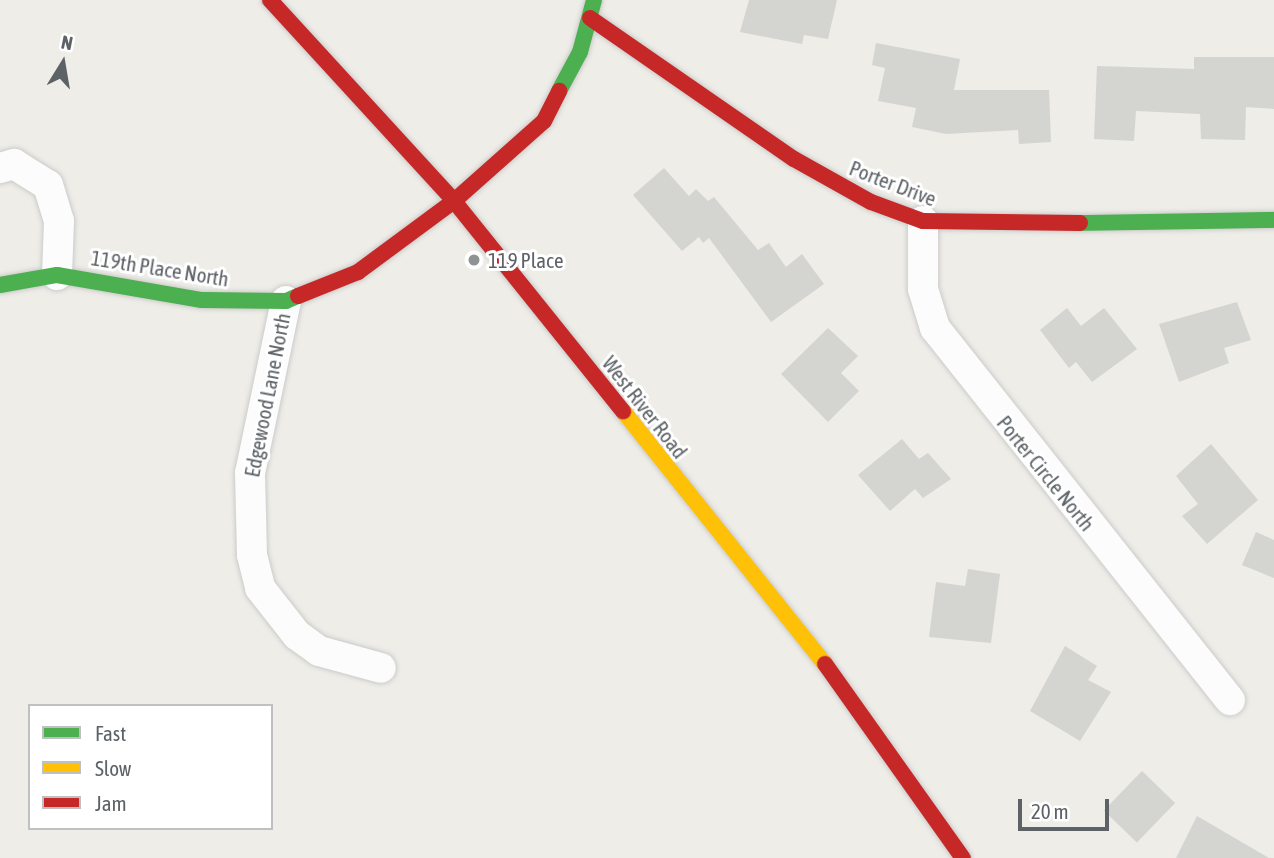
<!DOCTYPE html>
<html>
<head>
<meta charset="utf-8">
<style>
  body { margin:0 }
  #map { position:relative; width:1274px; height:858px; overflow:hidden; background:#eeede8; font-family:"Asap Condensed",sans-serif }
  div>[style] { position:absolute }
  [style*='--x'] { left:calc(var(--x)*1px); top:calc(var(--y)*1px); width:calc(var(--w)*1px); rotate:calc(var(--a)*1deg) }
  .building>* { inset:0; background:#d4d4d1; transform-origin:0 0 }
  .roads { filter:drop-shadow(0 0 2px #cbcbca) drop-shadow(0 0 2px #cbcbca) }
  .street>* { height:30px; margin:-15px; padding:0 15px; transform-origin:15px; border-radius:15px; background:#fcfcfc }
  .fast>* { height:16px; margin:-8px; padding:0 8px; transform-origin:8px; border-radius:8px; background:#4caf50 }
  .slow>* { height:16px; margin:-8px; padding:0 8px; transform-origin:8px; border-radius:8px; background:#ffc107 }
  .jam>* { height:16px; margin:-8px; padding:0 8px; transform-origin:8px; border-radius:8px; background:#c62828 }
  .dots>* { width:19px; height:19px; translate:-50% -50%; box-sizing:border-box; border:4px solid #fff; border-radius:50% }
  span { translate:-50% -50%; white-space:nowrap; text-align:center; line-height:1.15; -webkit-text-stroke:6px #fff; paint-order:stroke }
  .street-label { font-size:21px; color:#5d6267 }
  .poi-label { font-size:21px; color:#5d6267 }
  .left { translate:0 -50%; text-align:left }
  .legend { position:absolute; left:28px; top:704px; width:245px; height:126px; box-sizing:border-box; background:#fff; border:2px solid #bec0c2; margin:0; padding:9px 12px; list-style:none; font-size:21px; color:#5d6267 }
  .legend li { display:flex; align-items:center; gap:14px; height:35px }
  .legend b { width:35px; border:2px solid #bec0c2 }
  .north { position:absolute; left:28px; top:28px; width:70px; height:70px; -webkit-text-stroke:5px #fff; paint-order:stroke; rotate:11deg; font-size:19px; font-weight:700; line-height:28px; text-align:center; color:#5d6267 }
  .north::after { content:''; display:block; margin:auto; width:24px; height:32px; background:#5d6267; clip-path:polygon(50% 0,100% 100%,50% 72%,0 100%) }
  .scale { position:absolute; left:1018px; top:799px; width:91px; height:32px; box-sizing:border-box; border:4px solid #5d6267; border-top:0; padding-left:9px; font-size:21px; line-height:24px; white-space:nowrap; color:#5d6267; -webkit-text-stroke:5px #fff; paint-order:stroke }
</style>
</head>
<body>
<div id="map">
  <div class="building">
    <div style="clip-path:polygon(749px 0,837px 0,828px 39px,804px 35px,802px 44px,740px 32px)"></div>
    <div style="clip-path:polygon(876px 43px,960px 59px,954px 90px,1049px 90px,1051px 142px,1019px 144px,1018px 130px,946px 134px,912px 127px,916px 108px,878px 101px,885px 68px,872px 65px)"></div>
    <div style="clip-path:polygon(1194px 57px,1274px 57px,1274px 109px,1246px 107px,1245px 140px,1201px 139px,1200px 114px,1136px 111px,1134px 141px,1094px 139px,1097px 66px,1194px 69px)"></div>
    <div style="clip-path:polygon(664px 168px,689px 196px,696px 189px,708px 201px,714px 197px,758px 250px,769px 243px,786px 267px,802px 254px,824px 284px,771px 322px,709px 238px,703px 243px,699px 237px,682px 251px,633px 195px)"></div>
    <div style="clip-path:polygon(1237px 302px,1251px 340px,1224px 348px,1229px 363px,1179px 382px,1159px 324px)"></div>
    <div style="clip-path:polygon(1067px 308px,1081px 326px,1104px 308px,1137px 349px,1092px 382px,1076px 362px,1069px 368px,1040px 330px)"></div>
    <div style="clip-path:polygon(828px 328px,858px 356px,841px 373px,859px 391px,828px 422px,781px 374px)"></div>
    <div style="clip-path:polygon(902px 439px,919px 459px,928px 453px,951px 479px,923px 498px,915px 489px,890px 511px,858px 475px)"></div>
    <div style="clip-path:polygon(1211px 444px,1258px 500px,1207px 544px,1182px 516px,1198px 504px,1176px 476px)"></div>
    <div style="clip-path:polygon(1256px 532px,1274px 540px,1274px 578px,1242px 565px)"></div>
    <div style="clip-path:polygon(968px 569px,1000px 574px,991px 643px,929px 637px,936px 582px,965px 586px)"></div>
    <div style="clip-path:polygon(1065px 646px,1097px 666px,1088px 680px,1111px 692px,1080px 741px,1030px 711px)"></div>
    <div style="left:1142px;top:771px;width:46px;height:55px;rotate:44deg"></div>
    <div style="clip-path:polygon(1197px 816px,1269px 858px,1176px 858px)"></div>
  </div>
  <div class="roads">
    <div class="street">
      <div style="--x:0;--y:168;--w:15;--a:-16"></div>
      <div style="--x:14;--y:164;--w:40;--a:32"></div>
      <div style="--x:48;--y:185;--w:38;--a:73"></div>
      <div style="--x:59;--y:221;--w:54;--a:92.1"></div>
      <div style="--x:923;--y:221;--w:68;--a:90"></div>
      <div style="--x:923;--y:289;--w:41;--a:72.9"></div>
      <div style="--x:935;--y:328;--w:475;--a:51.6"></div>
      <div style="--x:286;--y:301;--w:176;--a:101.8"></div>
      <div style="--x:250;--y:473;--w:82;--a:88.6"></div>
      <div style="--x:252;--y:555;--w:34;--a:76"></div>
      <div style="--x:260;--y:588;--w:60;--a:51.8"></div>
      <div style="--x:297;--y:635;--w:27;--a:36"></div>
      <div style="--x:319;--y:651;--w:64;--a:15.3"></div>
    </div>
    <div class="fast">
      <div style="--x:559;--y:91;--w:44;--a:-61.7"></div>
      <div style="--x:580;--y:52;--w:54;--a:-74.9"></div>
      <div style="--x:1080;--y:223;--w:194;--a:-0.9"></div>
      <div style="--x:0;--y:285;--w:58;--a:-10"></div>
      <div style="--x:57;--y:275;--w:147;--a:9.8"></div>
      <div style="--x:202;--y:300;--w:84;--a:0.7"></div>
      <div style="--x:286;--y:301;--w:13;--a:-23"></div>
    </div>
    <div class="slow">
      <div style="--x:623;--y:411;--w:324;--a:51.4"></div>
    </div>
    <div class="jam">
      <div style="--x:270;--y:0;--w:273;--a:47.5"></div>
      <div style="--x:454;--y:201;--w:270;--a:51.2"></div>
      <div style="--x:590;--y:18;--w:248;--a:34.7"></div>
      <div style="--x:794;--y:159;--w:88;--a:29.2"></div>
      <div style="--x:871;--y:202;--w:55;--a:20.1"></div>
      <div style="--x:923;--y:221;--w:157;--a:0.7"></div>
      <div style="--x:298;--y:296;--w:65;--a:-21.8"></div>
      <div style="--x:358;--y:272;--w:119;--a:-36.5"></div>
      <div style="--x:454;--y:201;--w:120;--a:-41.6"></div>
      <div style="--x:544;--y:121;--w:34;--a:-63"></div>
      <div style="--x:825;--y:664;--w:238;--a:54.6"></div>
    </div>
  </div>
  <div class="dots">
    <div style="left:474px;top:260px;background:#909394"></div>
  </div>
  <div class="street-label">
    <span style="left:893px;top:183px;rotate:21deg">Porter Drive</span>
    <span style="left:160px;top:268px;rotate:9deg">119th Place North</span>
    <span style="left:267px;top:395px;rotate:-79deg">Edgewood Lane North</span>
    <span style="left:645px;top:407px;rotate:52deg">West River Road</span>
    <span style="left:1046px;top:473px;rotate:51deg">Porter Circle North</span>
  </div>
  <div class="poi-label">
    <span class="left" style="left:488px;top:260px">119 Place</span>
  </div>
  <ul class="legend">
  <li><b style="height:9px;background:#4caf50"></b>Fast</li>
  <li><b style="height:9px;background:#ffc107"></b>Slow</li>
  <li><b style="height:9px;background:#c62828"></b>Jam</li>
  </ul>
  <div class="north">N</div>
  <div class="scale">20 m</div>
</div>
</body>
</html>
